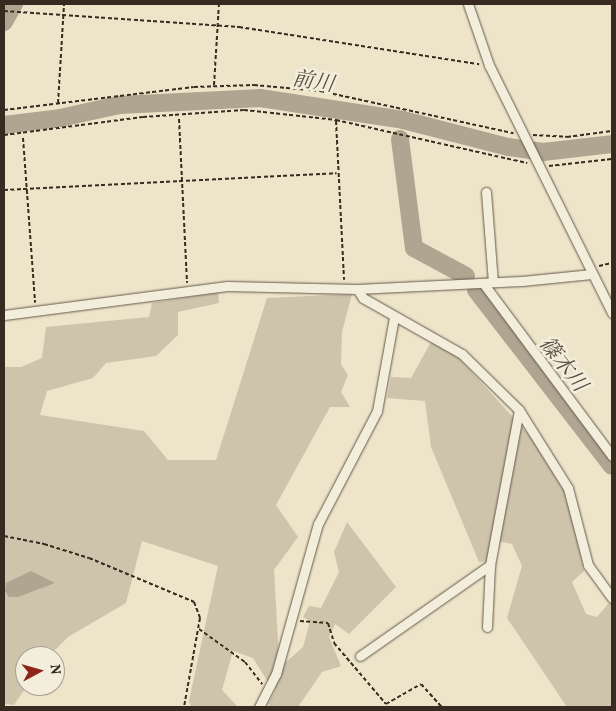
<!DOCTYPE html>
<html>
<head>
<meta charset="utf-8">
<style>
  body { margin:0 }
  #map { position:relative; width:616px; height:711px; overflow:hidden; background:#ede4c9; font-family:Vollkorn,"Noto Serif JP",serif }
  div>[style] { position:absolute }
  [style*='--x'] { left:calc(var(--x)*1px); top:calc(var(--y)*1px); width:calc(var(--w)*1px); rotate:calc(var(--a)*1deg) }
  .green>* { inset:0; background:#cec4ac }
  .water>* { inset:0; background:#afa590 }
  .river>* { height:18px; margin:-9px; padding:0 9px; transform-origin:9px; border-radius:9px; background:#afa590 }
  .path>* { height:2px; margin-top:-1px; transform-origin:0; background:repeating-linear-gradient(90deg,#382a20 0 4px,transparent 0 6.5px) }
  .roads { filter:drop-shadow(0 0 1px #65584a) drop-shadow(0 0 1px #65584a) }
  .minor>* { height:9px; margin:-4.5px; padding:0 4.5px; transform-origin:4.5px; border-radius:4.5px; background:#f3eddc }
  span { translate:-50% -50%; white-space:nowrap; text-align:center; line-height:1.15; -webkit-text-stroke:5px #f3eddc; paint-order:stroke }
  .water-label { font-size:21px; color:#5c4f42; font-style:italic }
  .frame { position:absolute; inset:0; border:5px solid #382a20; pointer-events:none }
  .north { position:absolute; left:15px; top:646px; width:50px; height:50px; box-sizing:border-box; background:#f3eddc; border:1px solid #a89f91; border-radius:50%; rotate:84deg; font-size:14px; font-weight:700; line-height:20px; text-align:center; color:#382a20 }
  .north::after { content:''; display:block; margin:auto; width:18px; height:22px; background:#8f2418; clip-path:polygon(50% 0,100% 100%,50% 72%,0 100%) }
</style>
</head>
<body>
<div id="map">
  <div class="green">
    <div style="clip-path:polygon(218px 292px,219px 303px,178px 312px,178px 335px,156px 356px,106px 363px,93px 378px,47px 391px,40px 415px,144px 431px,168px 460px,216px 460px,267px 298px,352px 294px,342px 332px,341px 364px,348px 375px,341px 392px,350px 407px,330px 407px,276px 505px,298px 537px,274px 570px,279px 659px,286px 662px,303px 647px,310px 621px,303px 617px,309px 606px,321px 608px,339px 572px,334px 552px,347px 522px,396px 587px,349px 634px,335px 624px,329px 637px,341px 666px,322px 672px,298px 707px,271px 707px,268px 704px,276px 689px,268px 682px,253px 658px,233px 651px,222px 690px,238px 707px,191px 707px,189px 701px,218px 566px,142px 541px,126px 603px,68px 637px,49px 656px,25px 656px,27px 686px,14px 705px,4px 704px,4px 367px,21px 367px,42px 358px,46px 327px,149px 317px,152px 303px)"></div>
    <div style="clip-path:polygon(431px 342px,458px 357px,532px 438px,568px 497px,584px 571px,572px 582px,586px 614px,597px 617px,610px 602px,612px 605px,612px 707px,567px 707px,507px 618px,522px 566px,512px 544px,492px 540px,488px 561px,479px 562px,431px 447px,425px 401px,387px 398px,391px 377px,411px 378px)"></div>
  </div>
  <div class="water">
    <div style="clip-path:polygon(31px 571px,55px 583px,18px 597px,9px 597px,5px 591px,6px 583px)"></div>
  </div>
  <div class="river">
    <div style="--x:4;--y:22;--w:21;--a:-61"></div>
    <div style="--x:4;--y:125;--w:56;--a:-7.1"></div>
    <div style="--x:60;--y:118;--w:60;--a:-12.4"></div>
    <div style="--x:119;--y:105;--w:141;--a:-2.8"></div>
    <div style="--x:260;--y:98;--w:145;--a:8.7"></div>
    <div style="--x:403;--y:120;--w:108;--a:14.4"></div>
    <div style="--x:508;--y:147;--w:35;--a:8"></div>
    <div style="--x:543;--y:152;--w:69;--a:-6.6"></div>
    <div style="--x:400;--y:139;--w:110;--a:82.7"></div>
    <div style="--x:414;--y:248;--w:59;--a:28.3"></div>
    <div style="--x:476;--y:290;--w:222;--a:52.3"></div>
  </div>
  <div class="path">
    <div style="--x:4;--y:11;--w:236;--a:3.9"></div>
    <div style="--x:239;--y:27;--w:243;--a:8.8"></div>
    <div style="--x:214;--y:85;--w:81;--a:-86.5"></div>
    <div style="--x:58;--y:103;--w:99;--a:-86.5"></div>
    <div style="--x:4;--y:110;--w:191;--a:-6.9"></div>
    <div style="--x:194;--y:87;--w:60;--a:-1.9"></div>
    <div style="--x:254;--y:85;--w:66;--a:5.2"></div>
    <div style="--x:320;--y:91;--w:198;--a:12.3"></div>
    <div style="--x:179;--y:119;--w:164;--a:87.2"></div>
    <div style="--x:336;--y:121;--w:159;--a:87.1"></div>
    <div style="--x:4;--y:135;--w:140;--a:-7.4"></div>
    <div style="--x:143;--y:117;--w:101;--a:-4"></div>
    <div style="--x:244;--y:110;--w:93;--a:6.2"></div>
    <div style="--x:336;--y:120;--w:196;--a:12.7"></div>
    <div style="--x:533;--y:135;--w:34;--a:3"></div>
    <div style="--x:567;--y:137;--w:45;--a:-7.6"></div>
    <div style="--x:23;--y:138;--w:165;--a:85.8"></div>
    <div style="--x:549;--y:166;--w:63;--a:-6.3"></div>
    <div style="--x:4;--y:190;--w:333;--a:-2.9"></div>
    <div style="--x:599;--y:266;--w:13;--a:-13"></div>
    <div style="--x:4;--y:536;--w:41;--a:11.3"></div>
    <div style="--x:44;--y:544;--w:47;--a:17.3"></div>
    <div style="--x:89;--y:558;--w:114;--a:22.7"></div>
    <div style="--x:194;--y:602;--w:17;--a:69"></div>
    <div style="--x:200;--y:618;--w:90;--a:100.2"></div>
    <div style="--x:300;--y:621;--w:28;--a:4"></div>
    <div style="--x:328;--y:623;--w:21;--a:73"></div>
    <div style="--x:334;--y:643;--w:80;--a:49.6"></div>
    <div style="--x:386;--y:704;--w:40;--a:-29.7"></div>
    <div style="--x:421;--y:684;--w:31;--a:48"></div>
    <div style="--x:199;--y:629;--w:57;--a:35.7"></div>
    <div style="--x:245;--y:662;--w:28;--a:52"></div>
  </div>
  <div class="roads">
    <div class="minor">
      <div style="--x:468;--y:4;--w:65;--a:71"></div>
      <div style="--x:489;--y:65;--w:277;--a:63.6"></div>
      <div style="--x:486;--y:192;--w:90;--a:85.6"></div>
      <div style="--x:483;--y:283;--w:216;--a:53.3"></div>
      <div style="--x:357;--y:289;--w:11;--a:56"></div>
      <div style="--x:363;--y:298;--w:114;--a:29.5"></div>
      <div style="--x:462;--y:354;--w:80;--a:44.5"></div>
      <div style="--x:519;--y:410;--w:92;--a:57.9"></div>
      <div style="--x:568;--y:488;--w:80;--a:75.4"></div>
      <div style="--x:588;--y:565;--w:41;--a:54"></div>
      <div style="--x:4;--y:315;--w:225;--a:-7.4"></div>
      <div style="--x:227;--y:286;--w:130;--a:1.3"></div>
      <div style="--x:357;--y:289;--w:165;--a:-2.8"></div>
      <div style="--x:522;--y:281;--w:70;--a:-5.7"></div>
      <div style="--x:487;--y:627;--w:62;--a:-87.2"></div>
      <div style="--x:490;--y:565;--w:158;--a:-79.4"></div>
      <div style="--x:360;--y:656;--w:159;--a:-35"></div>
      <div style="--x:259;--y:707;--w:37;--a:-63"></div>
      <div style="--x:276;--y:674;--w:156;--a:-74.4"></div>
      <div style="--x:318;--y:524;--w:127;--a:-62.4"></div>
      <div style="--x:377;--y:411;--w:96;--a:-79.7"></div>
    </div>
  </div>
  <div class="water-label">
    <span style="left:313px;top:83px;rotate:9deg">前川</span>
    <span style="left:562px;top:365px;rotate:52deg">篠木川</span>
  </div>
  <div class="frame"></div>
  <div class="north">N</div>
</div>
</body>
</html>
